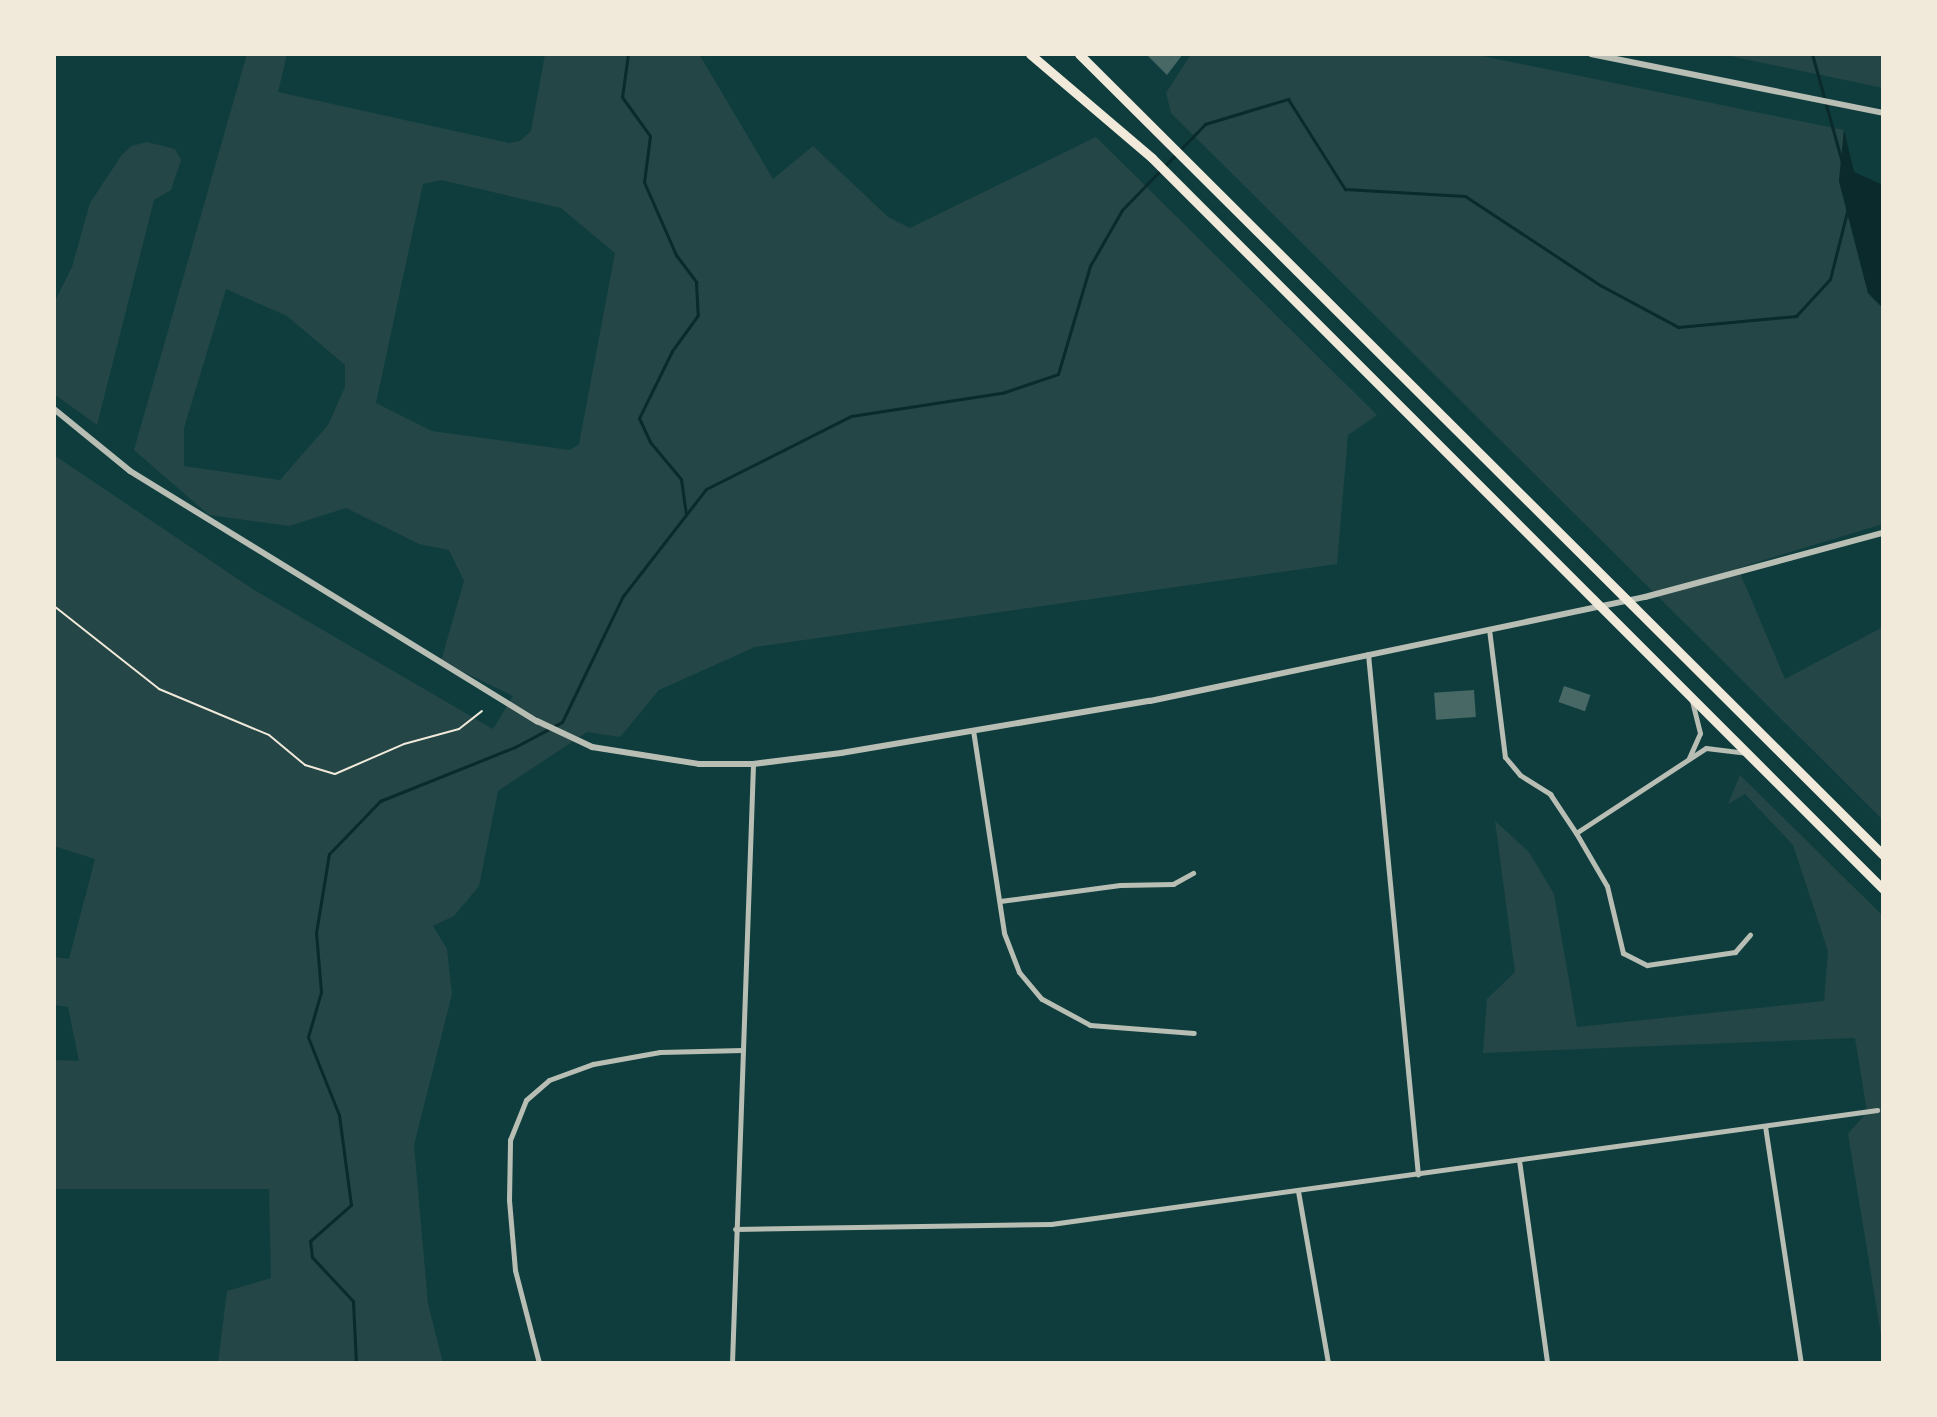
<!DOCTYPE html>
<html>
<head>
<meta charset="utf-8">
<style>
  body { margin:0 }
  #map { position:relative; width:1937px; height:1417px; overflow:hidden; background:#0f3d3e; font-family:"PT Sans Narrow",sans-serif }
  div>[style] { position:absolute }
  [style*='--x'] { left:calc(var(--x)*1px); top:calc(var(--y)*1px); width:calc(var(--w)*1px); rotate:calc(var(--a)*1deg) }
  .green>* { inset:0; background:#244646 }
  .water>* { inset:0; background:#0a2a2b }
  .stream>* { height:3px; margin:-1.5px; padding:0 1.5px; transform-origin:1.5px; border-radius:1.5px; background:#0a2a2b }
  .building>* { inset:0; background:#486865; transform-origin:0 0 }
  .path>* { height:2px; margin:-1px; padding:0 1px; transform-origin:1px; border-radius:1px; background:#f1e9da }
  .minor>* { height:5px; margin:-2.5px; padding:0 2.5px; transform-origin:2.5px; border-radius:2.5px; background:#b8beb3 }
  .tertiary>* { height:6px; margin:-3px; padding:0 3px; transform-origin:3px; border-radius:3px; background:#b8beb3 }
  .trunk>* { height:9px; margin:-4.5px; padding:0 4.5px; transform-origin:4.5px; border-radius:4.5px; background:#f1e9da }
  span { translate:-50% -50%; white-space:nowrap; text-align:center; line-height:1.15; -webkit-text-stroke:6px #f1e9da; paint-order:stroke }
  .frame { position:absolute; inset:0; border:56px solid #f1e9da; pointer-events:none }
</style>
</head>
<body>
<div id="map">
  <div class="green">
    <div style="clip-path:polygon(evenodd,247px 54px,287px 54px,278px 92px,509px 143px,520px 141px,531px 131px,545px 54px,699px 54px,773px 179px,813px 146px,888px 217px,910px 228px,1096px 137px,1377px 415px,1348px 435px,1337px 564px,755px 647px,659px 690px,620px 737px,587px 732px,498px 791px,479px 886px,454px 916px,433px 926px,447px 949px,452px 994px,414px 1145px,428px 1304px,443px 1363px,218px 1363px,227px 1291px,271px 1278px,269px 1189px,54px 1189px,54px 1060px,79px 1061px,68px 1007px,54px 1005px,54px 957px,69px 959px,95px 859px,54px 846px,54px 455px,254px 590px,493px 729px,513px 696px,441px 661px,464px 581px,449px 550px,419px 544px,346px 508px,289px 526px,209px 515px,134px 450px,247px 54px,441px 180px,561px 208px,615px 253px,579px 444px,570px 450px,432px 431px,376px 403px,423px 184px,441px 180px,247px 54px,226px 289px,287px 316px,345px 365px,345px 387px,328px 425px,280px 480px,184px 466px,184px 428px,226px 289px)"></div>
    <div style="clip-path:polygon(1191px 54px,1472px 54px,1844px 130px,1839px 181px,1868px 293px,1883px 308px,1883px 524px,1738px 568px,1785px 679px,1883px 627px,1883px 820px,1171px 113px,1166px 93px)"></div>
    <div style="clip-path:polygon(1720px 54px,1883px 54px,1883px 88px)"></div>
    <div style="clip-path:polygon(147px 142px,175px 149px,181px 160px,171px 190px,154px 200px,97px 425px,54px 394px,54px 303px,72px 267px,90px 203px,121px 156px,131px 146px)"></div>
    <div style="clip-path:polygon(1740px 775px,1883px 916px,1883px 1347px,1848px 1134px,1867px 1112px,1855px 1038px,1483px 1053px,1487px 999px,1515px 972px,1495px 821px,1529px 852px,1554px 894px,1577px 1027px,1824px 1001px,1828px 951px,1793px 845px,1745px 794px,1728px 804px)"></div>
  </div>
  <div class="water">
    <div style="clip-path:polygon(1844px 130px,1854px 172px,1883px 185px,1883px 308px,1868px 293px,1839px 181px)"></div>
  </div>
  <div class="stream">
    <div style="--x:628;--y:54;--w:43;--a:97.9"></div>
    <div style="--x:622;--y:97;--w:48;--a:54.3"></div>
    <div style="--x:650;--y:136;--w:46;--a:97.4"></div>
    <div style="--x:644;--y:182;--w:80;--a:66.3"></div>
    <div style="--x:676;--y:255;--w:34;--a:53"></div>
    <div style="--x:696;--y:282;--w:33;--a:87"></div>
    <div style="--x:698;--y:315;--w:44;--a:125.8"></div>
    <div style="--x:672;--y:351;--w:75;--a:116.2"></div>
    <div style="--x:639;--y:418;--w:26;--a:65"></div>
    <div style="--x:650;--y:442;--w:48;--a:50"></div>
    <div style="--x:681;--y:479;--w:35;--a:82"></div>
    <div style="--x:1812;--y:54;--w:112;--a:74.5"></div>
    <div style="--x:356;--y:1363;--w:62;--a:-92.8"></div>
    <div style="--x:353;--y:1301;--w:60;--a:-133"></div>
    <div style="--x:312;--y:1257;--w:16;--a:-97"></div>
    <div style="--x:310;--y:1241;--w:55;--a:-41.3"></div>
    <div style="--x:351;--y:1205;--w:91;--a:-97.6"></div>
    <div style="--x:339;--y:1115;--w:84;--a:-111.7"></div>
    <div style="--x:308;--y:1037;--w:47;--a:-73.9"></div>
    <div style="--x:321;--y:992;--w:59;--a:-94.8"></div>
    <div style="--x:316;--y:933;--w:80;--a:-80.7"></div>
    <div style="--x:329;--y:854;--w:74;--a:-46.1"></div>
    <div style="--x:380;--y:801;--w:145;--a:-21.8"></div>
    <div style="--x:515;--y:747;--w:53;--a:-28"></div>
    <div style="--x:562;--y:722;--w:140;--a:-64.2"></div>
    <div style="--x:623;--y:596;--w:135;--a:-52.2"></div>
    <div style="--x:706;--y:489;--w:162;--a:-26.7"></div>
    <div style="--x:851;--y:416;--w:153;--a:-8.7"></div>
    <div style="--x:1002;--y:393;--w:59;--a:-18.7"></div>
    <div style="--x:1058;--y:374;--w:113;--a:-73.5"></div>
    <div style="--x:1090;--y:266;--w:64;--a:-60.3"></div>
    <div style="--x:1122;--y:210;--w:120;--a:-46"></div>
    <div style="--x:1205;--y:124;--w:87;--a:-16.8"></div>
    <div style="--x:1288;--y:99;--w:107;--a:57.7"></div>
    <div style="--x:1345;--y:189;--w:120;--a:3.3"></div>
    <div style="--x:1465;--y:196;--w:162;--a:33.4"></div>
    <div style="--x:1600;--y:285;--w:89;--a:28.3"></div>
    <div style="--x:1678;--y:327;--w:119;--a:-5.3"></div>
    <div style="--x:1796;--y:316;--w:50;--a:-47.4"></div>
    <div style="--x:1830;--y:279;--w:73;--a:-75.8"></div>
  </div>
  <div class="building">
    <div style="clip-path:polygon(1146px 54px,1183px 54px,1167px 75px)"></div>
    <div style="left:1564px;top:686px;width:28px;height:17px;rotate:19deg"></div>
    <div style="left:1474px;top:690px;width:27px;height:40px;rotate:86deg"></div>
  </div>
  <div class="path">
    <div style="--x:54;--y:606;--w:134;--a:38.3"></div>
    <div style="--x:159;--y:689;--w:119;--a:22.7"></div>
    <div style="--x:269;--y:735;--w:47;--a:39.8"></div>
    <div style="--x:305;--y:765;--w:31;--a:17"></div>
    <div style="--x:335;--y:774;--w:75;--a:-23.5"></div>
    <div style="--x:404;--y:744;--w:57;--a:-15.3"></div>
    <div style="--x:459;--y:729;--w:29;--a:-38"></div>
  </div>
  <div class="minor">
    <div style="--x:1489;--y:629;--w:129;--a:82.9"></div>
    <div style="--x:1505;--y:757;--w:23;--a:50"></div>
    <div style="--x:1520;--y:775;--w:36;--a:32"></div>
    <div style="--x:1550;--y:794;--w:47;--a:56.3"></div>
    <div style="--x:1576;--y:833;--w:61;--a:59.7"></div>
    <div style="--x:1607;--y:886;--w:69;--a:76.6"></div>
    <div style="--x:1623;--y:953;--w:27;--a:27"></div>
    <div style="--x:1647;--y:965;--w:89;--a:-8.4"></div>
    <div style="--x:1735;--y:952;--w:23;--a:-49"></div>
    <div style="--x:1368;--y:654;--w:523;--a:84.52"></div>
    <div style="--x:973;--y:730;--w:205;--a:81.3"></div>
    <div style="--x:1004;--y:933;--w:42;--a:69"></div>
    <div style="--x:1019;--y:972;--w:35;--a:50"></div>
    <div style="--x:1042;--y:999;--w:55;--a:28.4"></div>
    <div style="--x:1090;--y:1025;--w:104;--a:4.4"></div>
    <div style="--x:1689;--y:758;--w:27;--a:-66"></div>
    <div style="--x:1700;--y:733;--w:33;--a:-104"></div>
    <div style="--x:1576;--y:833;--w:155;--a:-33.2"></div>
    <div style="--x:1706;--y:748;--w:38;--a:7"></div>
    <div style="--x:1000;--y:901;--w:121;--a:-7.6"></div>
    <div style="--x:1120;--y:885;--w:53;--a:-1.1"></div>
    <div style="--x:1173;--y:884;--w:23;--a:-29"></div>
    <div style="--x:1765;--y:1126;--w:240;--a:81.4"></div>
    <div style="--x:1519;--y:1160;--w:205;--a:82.1"></div>
    <div style="--x:1298;--y:1191;--w:175;--a:80.1"></div>
    <div style="--x:735;--y:1229;--w:316;--a:-0.9"></div>
    <div style="--x:1051;--y:1224;--w:834;--a:-7.86"></div>
    <div style="--x:539;--y:1363;--w:96;--a:-104.5"></div>
    <div style="--x:515;--y:1270;--w:70;--a:-94.9"></div>
    <div style="--x:509;--y:1200;--w:60;--a:-89"></div>
    <div style="--x:510;--y:1140;--w:43;--a:-68.2"></div>
    <div style="--x:526;--y:1100;--w:30;--a:-41"></div>
    <div style="--x:549;--y:1080;--w:47;--a:-20"></div>
    <div style="--x:593;--y:1064;--w:68;--a:-10.2"></div>
    <div style="--x:660;--y:1052;--w:83;--a:-1.4"></div>
    <div style="--x:732;--y:1363;--w:599;--a:-87.99"></div>
  </div>
  <div class="tertiary">
    <div style="--x:1591;--y:54;--w:298;--a:11.4"></div>
    <div style="--x:54;--y:409;--w:98;--a:39.2"></div>
    <div style="--x:130;--y:471;--w:478;--a:31.6"></div>
    <div style="--x:537;--y:721;--w:61;--a:25.3"></div>
    <div style="--x:592;--y:747;--w:108;--a:9"></div>
    <div style="--x:699;--y:764;--w:54;--a:0"></div>
    <div style="--x:753;--y:764;--w:89;--a:-7.1"></div>
    <div style="--x:841;--y:753;--w:313;--a:-9.6"></div>
    <div style="--x:1150;--y:701;--w:506;--a:-11.87"></div>
    <div style="--x:1645;--y:597;--w:246;--a:-15.1"></div>
  </div>
  <div class="trunk">
    <div style="--x:1030;--y:54;--w:160;--a:40.4"></div>
    <div style="--x:1152;--y:158;--w:1034;--a:45"></div>
    <div style="--x:1079;--y:54;--w:1135;--a:44.89"></div>
  </div>
  <div class="frame"></div>
</div>
</body>
</html>
